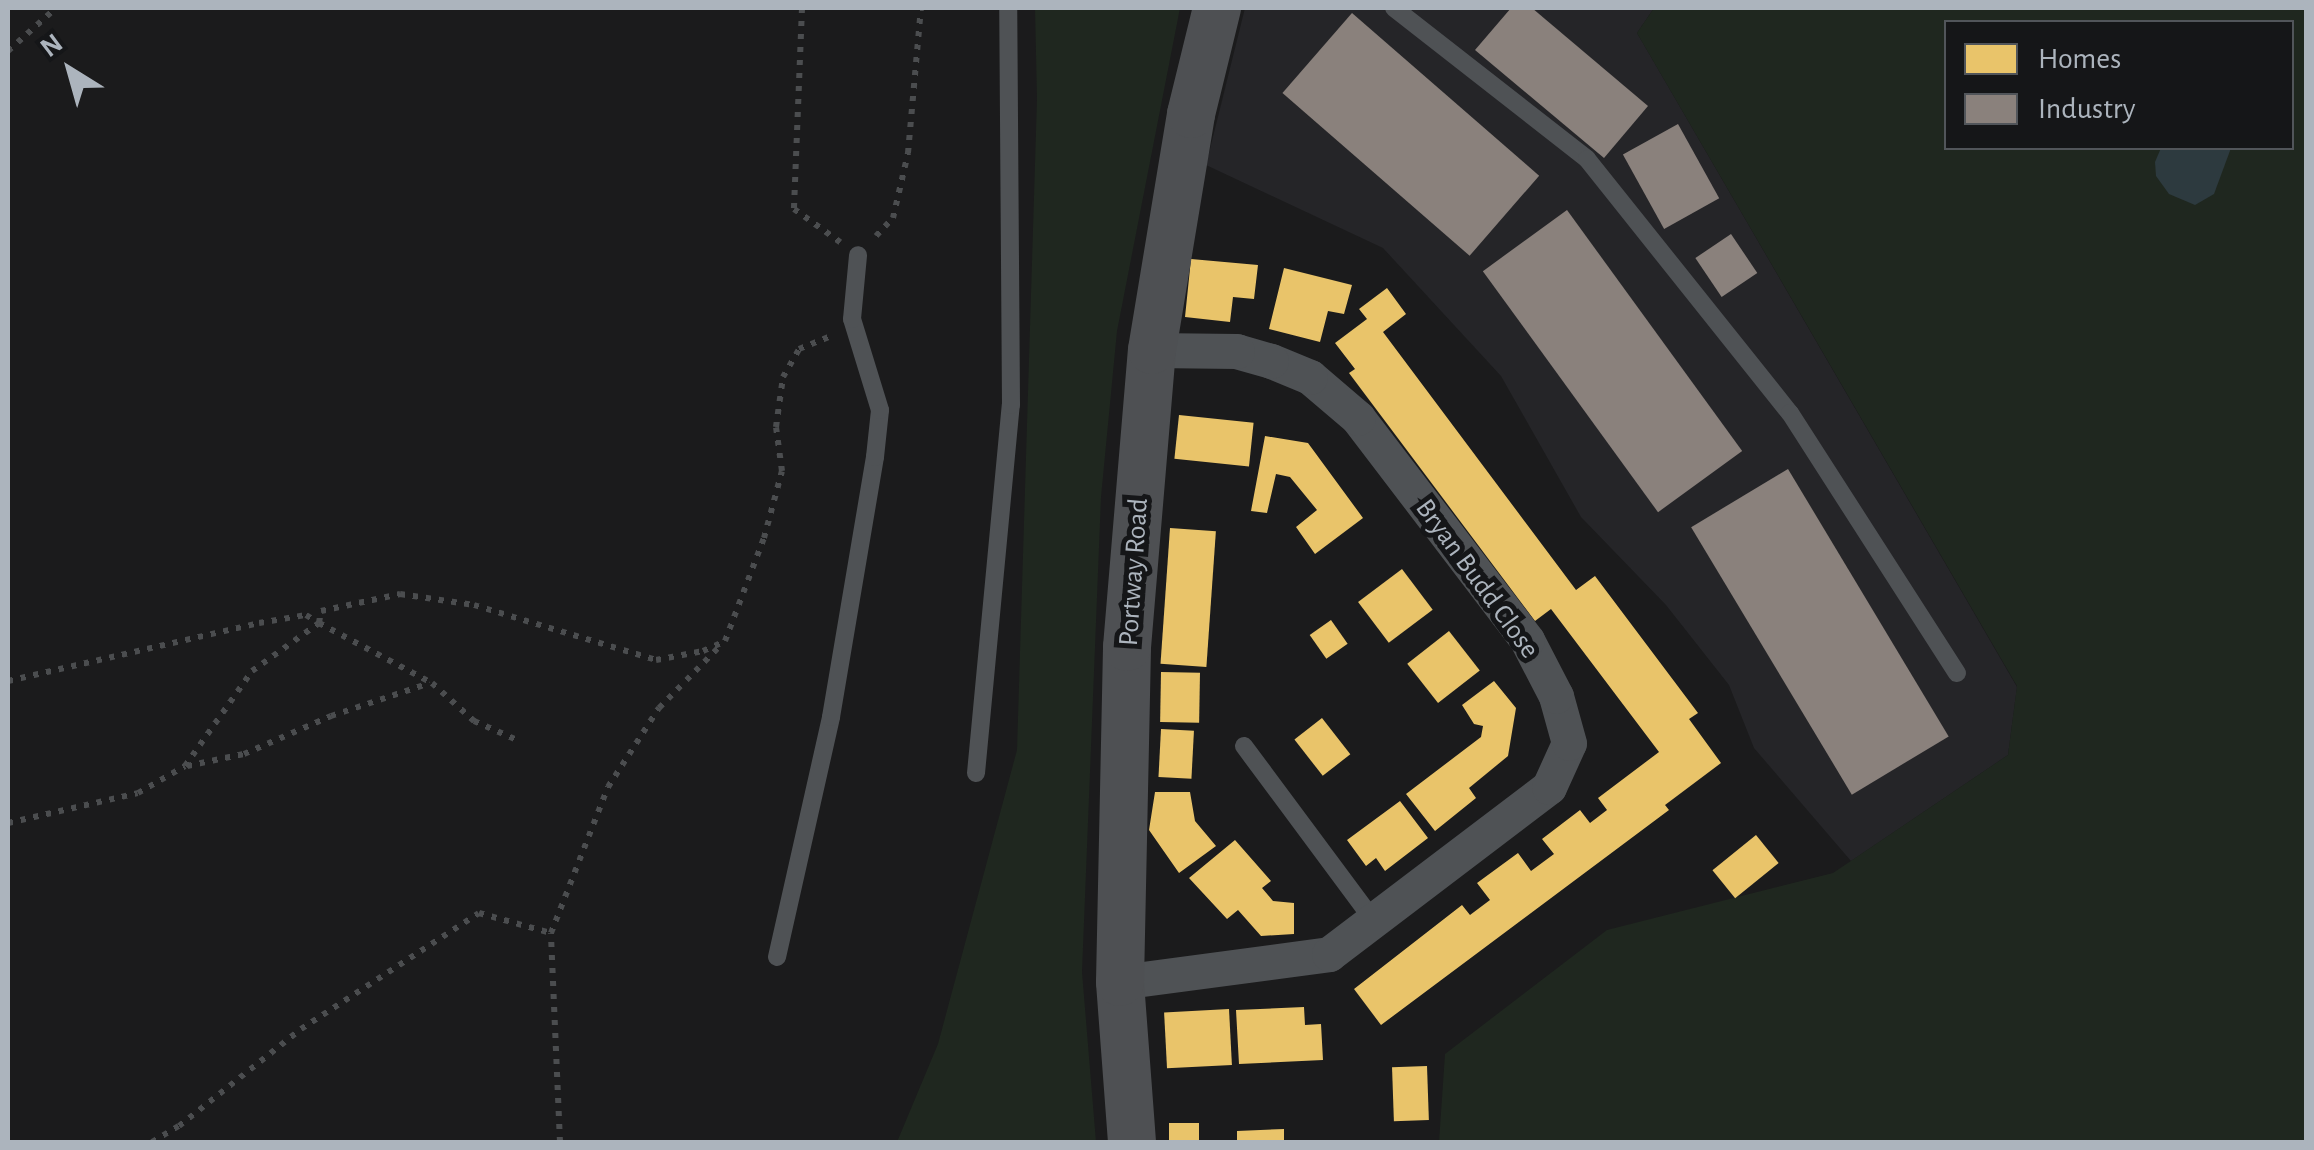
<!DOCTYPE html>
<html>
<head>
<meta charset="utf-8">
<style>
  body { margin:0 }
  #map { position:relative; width:2314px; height:1150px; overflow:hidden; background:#1b1b1c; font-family:"Alegreya Sans",sans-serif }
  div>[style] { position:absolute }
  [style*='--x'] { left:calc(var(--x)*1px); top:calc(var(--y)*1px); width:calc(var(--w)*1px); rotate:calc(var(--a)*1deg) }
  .built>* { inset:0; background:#252528 }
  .green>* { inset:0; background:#1f271f }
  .water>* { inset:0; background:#2d3a3f }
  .homes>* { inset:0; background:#e9c46a; transform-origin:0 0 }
  .industry>* { inset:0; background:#8a817c; transform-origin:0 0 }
  .path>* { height:6px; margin-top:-3px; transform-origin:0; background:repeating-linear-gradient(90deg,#4b4d4f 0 5px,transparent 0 13px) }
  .lane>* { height:18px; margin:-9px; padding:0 9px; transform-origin:9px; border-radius:9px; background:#4f5255 }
  .street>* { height:35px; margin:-17.5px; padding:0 17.5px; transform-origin:17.5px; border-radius:17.5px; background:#4f5255 }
  .secondary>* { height:48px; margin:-24px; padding:0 24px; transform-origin:24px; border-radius:24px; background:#4e5053 }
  span { translate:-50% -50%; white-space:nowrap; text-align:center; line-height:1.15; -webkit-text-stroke:10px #151618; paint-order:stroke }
  .street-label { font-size:28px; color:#acb4bd }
  .frame { position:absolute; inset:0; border:10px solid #acb4bd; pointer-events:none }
  .legend { position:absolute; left:1944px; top:20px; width:350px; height:130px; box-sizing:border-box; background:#151618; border:2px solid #51555a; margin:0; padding:12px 18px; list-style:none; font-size:30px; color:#acb4bd }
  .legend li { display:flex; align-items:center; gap:20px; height:50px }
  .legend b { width:50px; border:2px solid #51555a }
  .north { position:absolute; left:20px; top:20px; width:100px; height:100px; -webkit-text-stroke:8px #151618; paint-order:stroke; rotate:323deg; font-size:28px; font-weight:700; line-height:40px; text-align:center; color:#acb4bd }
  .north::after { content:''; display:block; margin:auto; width:35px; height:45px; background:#acb4bd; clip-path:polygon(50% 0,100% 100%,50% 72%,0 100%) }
</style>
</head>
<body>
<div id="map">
  <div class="built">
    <div style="clip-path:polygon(1245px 8px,1654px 8px,1637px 33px,2017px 687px,2008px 755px,1851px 861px,1754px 748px,1729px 685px,1666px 605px,1581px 517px,1501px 376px,1383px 248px,1206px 165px)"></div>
  </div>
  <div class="green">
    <div style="clip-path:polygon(1035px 8px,1180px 8px,1117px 331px,1101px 497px,1082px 972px,1096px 1142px,897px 1142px,938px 1044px,1017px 750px,1037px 99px)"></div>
    <div style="clip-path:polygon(evenodd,1654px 8px,2306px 8px,2306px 1142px,1439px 1142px,1445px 1054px,1607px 930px,1833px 873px,2008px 755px,2017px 686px,1637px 33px,1654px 8px,1946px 22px,2292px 22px,2292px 148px,1946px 148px,1946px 22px)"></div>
  </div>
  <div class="water">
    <div style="clip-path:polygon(2161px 148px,2231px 148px,2214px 194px,2195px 205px,2169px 194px,2156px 176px,2155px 162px)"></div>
  </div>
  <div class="homes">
    <div style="clip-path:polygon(1191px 259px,1258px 265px,1254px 299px,1233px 297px,1230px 322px,1185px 317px)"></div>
    <div style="clip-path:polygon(1284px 268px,1352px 285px,1344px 314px,1328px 311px,1320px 342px,1269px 329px)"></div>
    <div style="clip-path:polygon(1387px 288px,1406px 314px,1383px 332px,1576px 590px,1595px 576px,1698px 713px,1689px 719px,1721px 763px,1665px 805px,1669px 810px,1381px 1025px,1354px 989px,1462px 905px,1470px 915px,1490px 900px,1477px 883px,1518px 853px,1531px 871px,1554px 854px,1542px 839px,1580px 810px,1590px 823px,1607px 810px,1598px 798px,1659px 752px,1551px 609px,1535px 621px,1349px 373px,1355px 369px,1335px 343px,1367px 319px,1359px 309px)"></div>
    <div style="left:1179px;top:415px;width:75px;height:44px;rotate:6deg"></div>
    <div style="clip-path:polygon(1265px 436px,1308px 443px,1363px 518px,1315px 554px,1296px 527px,1317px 510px,1290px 477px,1276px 474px,1267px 513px,1251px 511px)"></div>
    <div style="left:1170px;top:528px;width:46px;height:136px;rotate:4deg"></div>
    <div style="left:1402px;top:569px;width:51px;height:55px;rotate:53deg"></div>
    <div style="left:1331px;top:620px;width:29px;height:26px;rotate:55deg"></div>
    <div style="left:1449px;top:631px;width:50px;height:53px;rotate:52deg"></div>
    <div style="left:1161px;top:672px;width:39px;height:50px;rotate:1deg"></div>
    <div style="clip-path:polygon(1494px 681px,1516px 708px,1508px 756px,1469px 788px,1476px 798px,1435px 831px,1406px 794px,1481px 737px,1483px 726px,1474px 724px,1462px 705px)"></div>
    <div style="left:1322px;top:718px;width:46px;height:35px;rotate:52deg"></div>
    <div style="left:1161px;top:729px;width:33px;height:48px;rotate:3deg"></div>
    <div style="clip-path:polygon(1155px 792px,1190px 792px,1195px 821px,1216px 846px,1179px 873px,1149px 830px)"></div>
    <div style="clip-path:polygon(1400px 801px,1428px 838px,1385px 871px,1376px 858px,1366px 866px,1347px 840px)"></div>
    <div style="left:1756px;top:835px;width:36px;height:56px;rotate:51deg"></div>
    <div style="clip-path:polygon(1235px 840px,1271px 881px,1262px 888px,1273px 901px,1294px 903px,1294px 934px,1261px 936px,1238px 910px,1227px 919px,1189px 878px)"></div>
    <div style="clip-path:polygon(1304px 1007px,1305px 1025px,1321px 1024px,1323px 1060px,1239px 1064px,1236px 1010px)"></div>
    <div style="left:1229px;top:1009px;width:56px;height:65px;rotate:87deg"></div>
    <div style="left:1427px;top:1066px;width:54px;height:35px;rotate:88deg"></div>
    <div style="left:1199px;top:1123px;width:19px;height:30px;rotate:90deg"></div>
    <div style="clip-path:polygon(1284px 1129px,1284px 1142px,1237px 1142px,1237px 1131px)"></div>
  </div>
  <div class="industry">
    <div style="clip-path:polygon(1511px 8px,1532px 8px,1648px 106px,1604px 158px,1475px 50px)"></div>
    <div style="left:1352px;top:13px;width:248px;height:106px;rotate:41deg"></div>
    <div style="left:1678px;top:124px;width:85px;height:63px;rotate:61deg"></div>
    <div style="left:1567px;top:210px;width:298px;height:104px;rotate:54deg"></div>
    <div style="left:1731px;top:234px;width:47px;height:43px;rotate:56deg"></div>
    <div style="left:1788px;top:469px;width:312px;height:113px;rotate:59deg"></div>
  </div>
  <div class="path">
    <div style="--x:802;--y:8;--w:201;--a:92.3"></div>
    <div style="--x:794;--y:209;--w:57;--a:35.7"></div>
    <div style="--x:8;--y:51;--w:64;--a:-41.9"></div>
    <div style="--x:876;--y:236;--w:25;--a:-47"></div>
    <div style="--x:893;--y:218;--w:67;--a:-77"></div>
    <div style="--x:908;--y:153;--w:146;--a:-84.9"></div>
    <div style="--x:8;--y:681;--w:258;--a:-13"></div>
    <div style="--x:259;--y:623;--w:48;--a:-9.7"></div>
    <div style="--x:306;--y:615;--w:15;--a:32"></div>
    <div style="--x:319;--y:623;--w:12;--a:-81"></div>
    <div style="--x:321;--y:611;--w:81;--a:-12.1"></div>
    <div style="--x:400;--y:594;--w:75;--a:8.5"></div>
    <div style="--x:474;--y:605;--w:190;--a:16.8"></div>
    <div style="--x:656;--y:660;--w:48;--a:-10.8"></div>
    <div style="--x:703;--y:651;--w:24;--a:-24"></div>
    <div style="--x:725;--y:641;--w:110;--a:-69.3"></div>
    <div style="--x:764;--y:538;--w:69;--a:-75"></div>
    <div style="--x:782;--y:471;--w:44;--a:-97.8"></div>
    <div style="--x:776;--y:427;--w:50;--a:-82"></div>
    <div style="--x:783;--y:377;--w:32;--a:-60"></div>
    <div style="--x:799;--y:349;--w:37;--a:-22"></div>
    <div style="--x:187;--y:766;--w:58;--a:-11.9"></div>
    <div style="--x:244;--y:754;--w:95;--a:-23.6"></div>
    <div style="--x:331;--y:716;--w:104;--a:-18.4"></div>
    <div style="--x:8;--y:823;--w:133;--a:-13"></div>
    <div style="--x:138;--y:793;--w:54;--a:-29.9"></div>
    <div style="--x:185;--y:766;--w:116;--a:-54.8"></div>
    <div style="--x:252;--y:671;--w:82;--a:-35.6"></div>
    <div style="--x:319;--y:623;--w:128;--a:28"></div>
    <div style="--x:432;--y:683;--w:57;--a:42.1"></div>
    <div style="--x:474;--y:721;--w:47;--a:23.8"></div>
    <div style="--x:152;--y:1142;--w:31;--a:-31"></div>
    <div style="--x:179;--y:1126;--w:156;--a:-38.5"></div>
    <div style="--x:301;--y:1029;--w:212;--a:-33.1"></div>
    <div style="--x:479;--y:913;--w:75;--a:15.5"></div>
    <div style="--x:560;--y:1142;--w:209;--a:-92.5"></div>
    <div style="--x:551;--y:933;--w:157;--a:-68.7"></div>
    <div style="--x:608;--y:787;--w:94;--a:-57.2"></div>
    <div style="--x:659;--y:708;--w:88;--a:-45.5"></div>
  </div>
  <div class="lane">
    <div style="--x:1394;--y:8;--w:245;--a:38"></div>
    <div style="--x:1587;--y:159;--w:325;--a:51.4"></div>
    <div style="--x:1790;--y:413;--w:309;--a:57.3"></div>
    <div style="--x:1244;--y:746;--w:218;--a:53.4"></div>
    <div style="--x:976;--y:773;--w:370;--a:-84.6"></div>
    <div style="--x:1011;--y:405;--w:397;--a:-90.4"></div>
    <div style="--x:777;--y:957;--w:246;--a:-77.3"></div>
    <div style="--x:831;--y:717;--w:264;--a:-80.4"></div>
    <div style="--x:875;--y:457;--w:47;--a:-83.9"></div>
    <div style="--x:880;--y:410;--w:95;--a:-107.1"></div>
    <div style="--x:852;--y:319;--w:64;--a:-84.6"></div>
  </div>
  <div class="street">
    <div style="--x:1120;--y:982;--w:211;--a:-7.6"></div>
    <div style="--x:1329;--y:954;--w:276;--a:-37.2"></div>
    <div style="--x:1549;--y:787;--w:48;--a:-65.6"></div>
    <div style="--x:1569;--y:743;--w:49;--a:-105.5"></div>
    <div style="--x:1556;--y:696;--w:63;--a:-117.4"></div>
    <div style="--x:1527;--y:640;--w:279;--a:-127.3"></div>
    <div style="--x:1358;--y:418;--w:63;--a:-139.5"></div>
    <div style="--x:1310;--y:377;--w:42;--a:-157.7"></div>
    <div style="--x:1271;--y:361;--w:35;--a:-164"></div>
    <div style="--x:1237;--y:351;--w:85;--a:-179.3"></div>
  </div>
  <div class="secondary">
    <div style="--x:1132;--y:1142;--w:160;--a:-94.3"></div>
    <div style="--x:1120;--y:982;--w:335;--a:-88.8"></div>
    <div style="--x:1127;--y:647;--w:298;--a:-85.2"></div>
    <div style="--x:1152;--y:350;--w:239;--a:-80.6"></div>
    <div style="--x:1191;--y:114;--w:109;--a:-76.2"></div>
  </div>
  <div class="street-label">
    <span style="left:1134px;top:572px;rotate:-86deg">Portway Road</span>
    <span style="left:1477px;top:579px;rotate:54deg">Bryan Budd Close</span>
  </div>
  <div class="frame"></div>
  <ul class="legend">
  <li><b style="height:28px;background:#e9c46a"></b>Homes</li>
  <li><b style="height:28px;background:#8a817c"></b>Industry</li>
  </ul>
  <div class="north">N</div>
</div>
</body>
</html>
